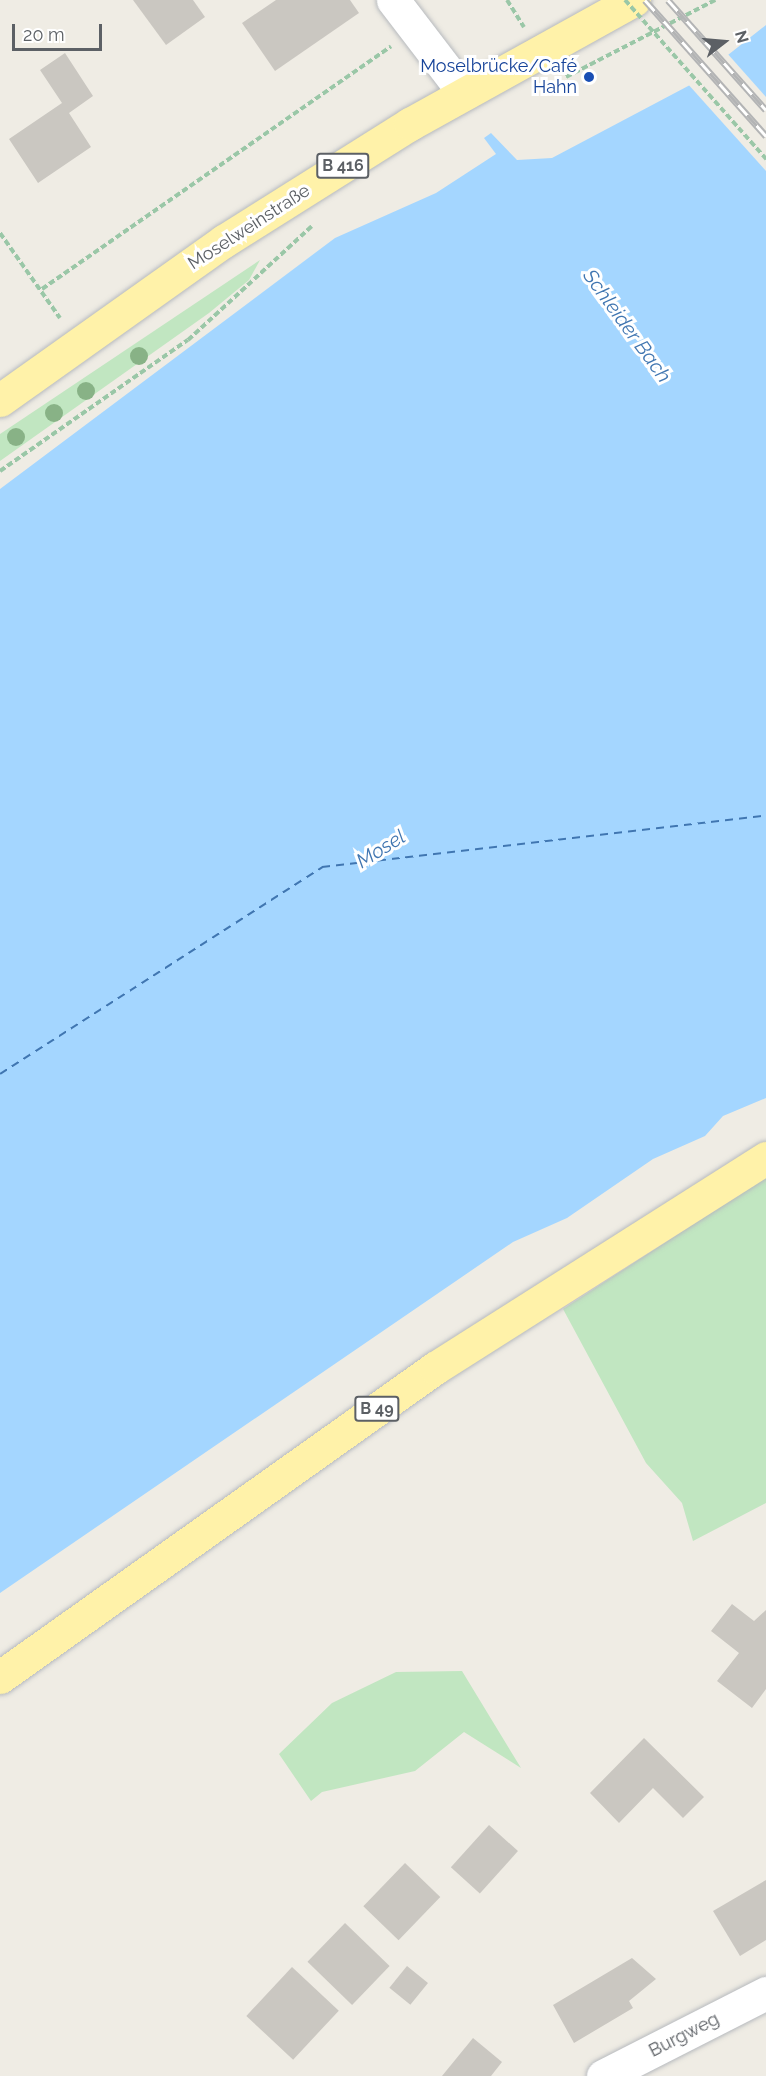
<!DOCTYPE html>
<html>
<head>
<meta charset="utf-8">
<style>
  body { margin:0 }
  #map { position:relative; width:766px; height:2076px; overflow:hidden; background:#efece4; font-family:Raleway,sans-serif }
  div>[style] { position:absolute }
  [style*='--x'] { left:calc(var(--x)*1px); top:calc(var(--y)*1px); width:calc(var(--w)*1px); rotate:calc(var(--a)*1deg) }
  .green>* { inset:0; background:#c1e6c1 }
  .water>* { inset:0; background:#a4d6ff }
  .pier>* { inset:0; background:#efece4 }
  .ferry>* { height:1.5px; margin-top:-0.75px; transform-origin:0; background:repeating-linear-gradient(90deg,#4076b1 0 8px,transparent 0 14px) }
  .building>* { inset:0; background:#cac7c1; transform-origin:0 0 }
  .path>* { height:4px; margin-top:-2px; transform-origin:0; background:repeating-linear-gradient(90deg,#9ac7a7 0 6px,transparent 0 9px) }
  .roads { filter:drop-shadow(0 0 2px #b7babe) drop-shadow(0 0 2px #b7babe) }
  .minor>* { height:33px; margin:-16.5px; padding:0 16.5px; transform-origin:16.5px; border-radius:16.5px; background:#fff }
  .major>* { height:33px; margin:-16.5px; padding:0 16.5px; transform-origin:16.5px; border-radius:16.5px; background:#fff2a9 }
  .rail>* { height:7px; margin-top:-3.5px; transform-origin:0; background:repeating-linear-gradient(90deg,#fff 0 14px,#b3b4b5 0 28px); box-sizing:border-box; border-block:2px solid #b3b4b5 }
  .path-bridge>* { height:4px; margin-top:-2px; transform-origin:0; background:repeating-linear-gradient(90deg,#9ac7a7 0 6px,transparent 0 9px) }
  .trees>* { width:18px; height:18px; margin:-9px; border-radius:50%; background:#88b286 }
  .dots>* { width:16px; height:16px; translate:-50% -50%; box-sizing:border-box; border:3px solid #fff; border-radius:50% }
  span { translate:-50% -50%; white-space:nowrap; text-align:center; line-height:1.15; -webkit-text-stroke:6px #fff; paint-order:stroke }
  .shield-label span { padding:2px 4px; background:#fff; border:2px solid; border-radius:4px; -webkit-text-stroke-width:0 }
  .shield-label { font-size:16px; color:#5c6065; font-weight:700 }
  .transit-label { font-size:18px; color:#164399 }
  .right { translate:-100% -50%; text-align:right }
  .street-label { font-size:18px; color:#5c6065 }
  .water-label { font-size:20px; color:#4076b1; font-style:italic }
  .north { position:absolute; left:694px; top:12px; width:60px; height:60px; -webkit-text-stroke:4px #fff; paint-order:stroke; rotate:74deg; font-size:16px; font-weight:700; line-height:24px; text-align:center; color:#5c6065 }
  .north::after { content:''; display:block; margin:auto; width:21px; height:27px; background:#5c6065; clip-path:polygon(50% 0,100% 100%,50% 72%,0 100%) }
  .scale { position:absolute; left:12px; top:24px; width:90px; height:27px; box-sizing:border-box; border:3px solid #5c6065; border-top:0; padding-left:8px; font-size:18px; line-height:21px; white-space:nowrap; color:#5c6065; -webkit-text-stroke:4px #fff; paint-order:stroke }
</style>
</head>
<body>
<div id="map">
  <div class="green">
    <div style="clip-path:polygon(260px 260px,249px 280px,209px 313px,0 461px,0 434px)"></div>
    <div style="clip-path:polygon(766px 1177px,766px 1503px,693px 1541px,682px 1503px,646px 1463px,563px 1309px)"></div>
    <div style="clip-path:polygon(462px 1671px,521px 1768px,464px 1732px,415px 1771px,322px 1792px,311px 1801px,279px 1754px,332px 1703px,396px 1672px)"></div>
  </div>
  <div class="water">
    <div style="clip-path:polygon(766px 25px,766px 1098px,723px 1116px,705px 1136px,653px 1159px,567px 1218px,513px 1242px,0 1593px,0 489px,335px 238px,436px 193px,496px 154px,484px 138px,491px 133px,517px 160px,552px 158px,690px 85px)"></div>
  </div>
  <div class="pier">
    <div style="clip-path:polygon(726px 52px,766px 97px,766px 171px,687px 83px)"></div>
  </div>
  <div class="ferry">
    <div style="--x:0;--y:1074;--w:383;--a:-32.7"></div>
    <div style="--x:322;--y:867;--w:447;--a:-6.6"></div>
  </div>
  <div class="building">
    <div style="clip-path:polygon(133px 0,193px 0,205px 17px,166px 45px)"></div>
    <div style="clip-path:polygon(276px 0,350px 0,359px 13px,275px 71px,242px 23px)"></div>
    <div style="clip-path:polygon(65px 53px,93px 96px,69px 113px,91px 147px,38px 183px,9px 139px,62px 103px,40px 70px)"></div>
    <div style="clip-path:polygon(732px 1604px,754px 1621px,766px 1610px,766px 1689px,752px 1708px,717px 1681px,739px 1653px,711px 1631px)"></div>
    <div style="clip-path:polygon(644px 1738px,704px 1797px,683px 1818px,653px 1788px,619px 1823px,590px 1793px)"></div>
    <div style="left:489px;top:1825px;width:39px;height:57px;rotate:42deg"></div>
    <div style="left:405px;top:1863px;width:49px;height:60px;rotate:44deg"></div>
    <div style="clip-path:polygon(766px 1880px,766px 1940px,740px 1956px,713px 1911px)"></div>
    <div style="left:345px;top:1923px;width:62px;height:54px;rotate:44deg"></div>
    <div style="clip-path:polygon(632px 1958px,656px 1979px,629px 2001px,633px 2008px,574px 2043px,553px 2005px)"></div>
    <div style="left:407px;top:1966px;width:27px;height:28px;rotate:39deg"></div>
    <div style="left:292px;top:1967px;width:64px;height:67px;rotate:43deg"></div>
    <div style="clip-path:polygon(473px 2038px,502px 2062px,491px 2076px,442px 2076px)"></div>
  </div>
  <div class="path">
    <div style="--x:507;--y:0;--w:32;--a:58"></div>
    <div style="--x:566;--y:77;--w:168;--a:-27.3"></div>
    <div style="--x:0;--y:233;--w:104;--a:54.8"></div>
    <div style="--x:42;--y:289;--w:425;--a:-34.8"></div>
    <div style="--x:0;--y:471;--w:229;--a:-34.9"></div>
    <div style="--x:188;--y:340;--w:168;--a:-42.6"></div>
  </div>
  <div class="roads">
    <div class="minor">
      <div style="--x:393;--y:0;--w:117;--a:52.6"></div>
      <div style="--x:603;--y:2076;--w:183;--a:-27"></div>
    </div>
    <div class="major">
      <div style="--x:0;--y:400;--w:275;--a:-35.4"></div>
      <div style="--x:224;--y:241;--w:220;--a:-32.2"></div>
      <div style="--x:410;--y:124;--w:256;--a:-29"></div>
      <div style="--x:0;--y:1677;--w:534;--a:-35.39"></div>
      <div style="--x:435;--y:1368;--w:392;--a:-32.4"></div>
    </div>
  </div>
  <div class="rail">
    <div style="--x:645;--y:0;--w:182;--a:48.3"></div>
    <div style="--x:668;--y:0;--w:147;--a:48.3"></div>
  </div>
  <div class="path-bridge">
    <div style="--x:625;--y:0;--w:213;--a:48.4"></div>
  </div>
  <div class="trees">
    <div style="left:139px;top:356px"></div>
    <div style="left:86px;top:391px"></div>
    <div style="left:54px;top:413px"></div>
    <div style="left:16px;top:437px"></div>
  </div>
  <div class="dots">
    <div style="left:589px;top:77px;background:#1a4fb4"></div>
  </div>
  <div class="shield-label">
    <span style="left:343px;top:166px">B 416</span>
    <span style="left:377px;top:1409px">B 49</span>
  </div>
  <div class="transit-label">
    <span class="right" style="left:577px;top:77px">Moselbrücke/Café<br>Hahn</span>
  </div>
  <div class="street-label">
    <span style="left:249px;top:227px;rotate:-33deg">Moselweinstraße</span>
    <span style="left:684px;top:2035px;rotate:-27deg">Burgweg</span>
  </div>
  <div class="water-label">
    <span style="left:627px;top:326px;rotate:54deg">Schleider Bach</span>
    <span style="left:381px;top:849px;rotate:-32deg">Mosel</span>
  </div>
  <div class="north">N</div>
  <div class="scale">20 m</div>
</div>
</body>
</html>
